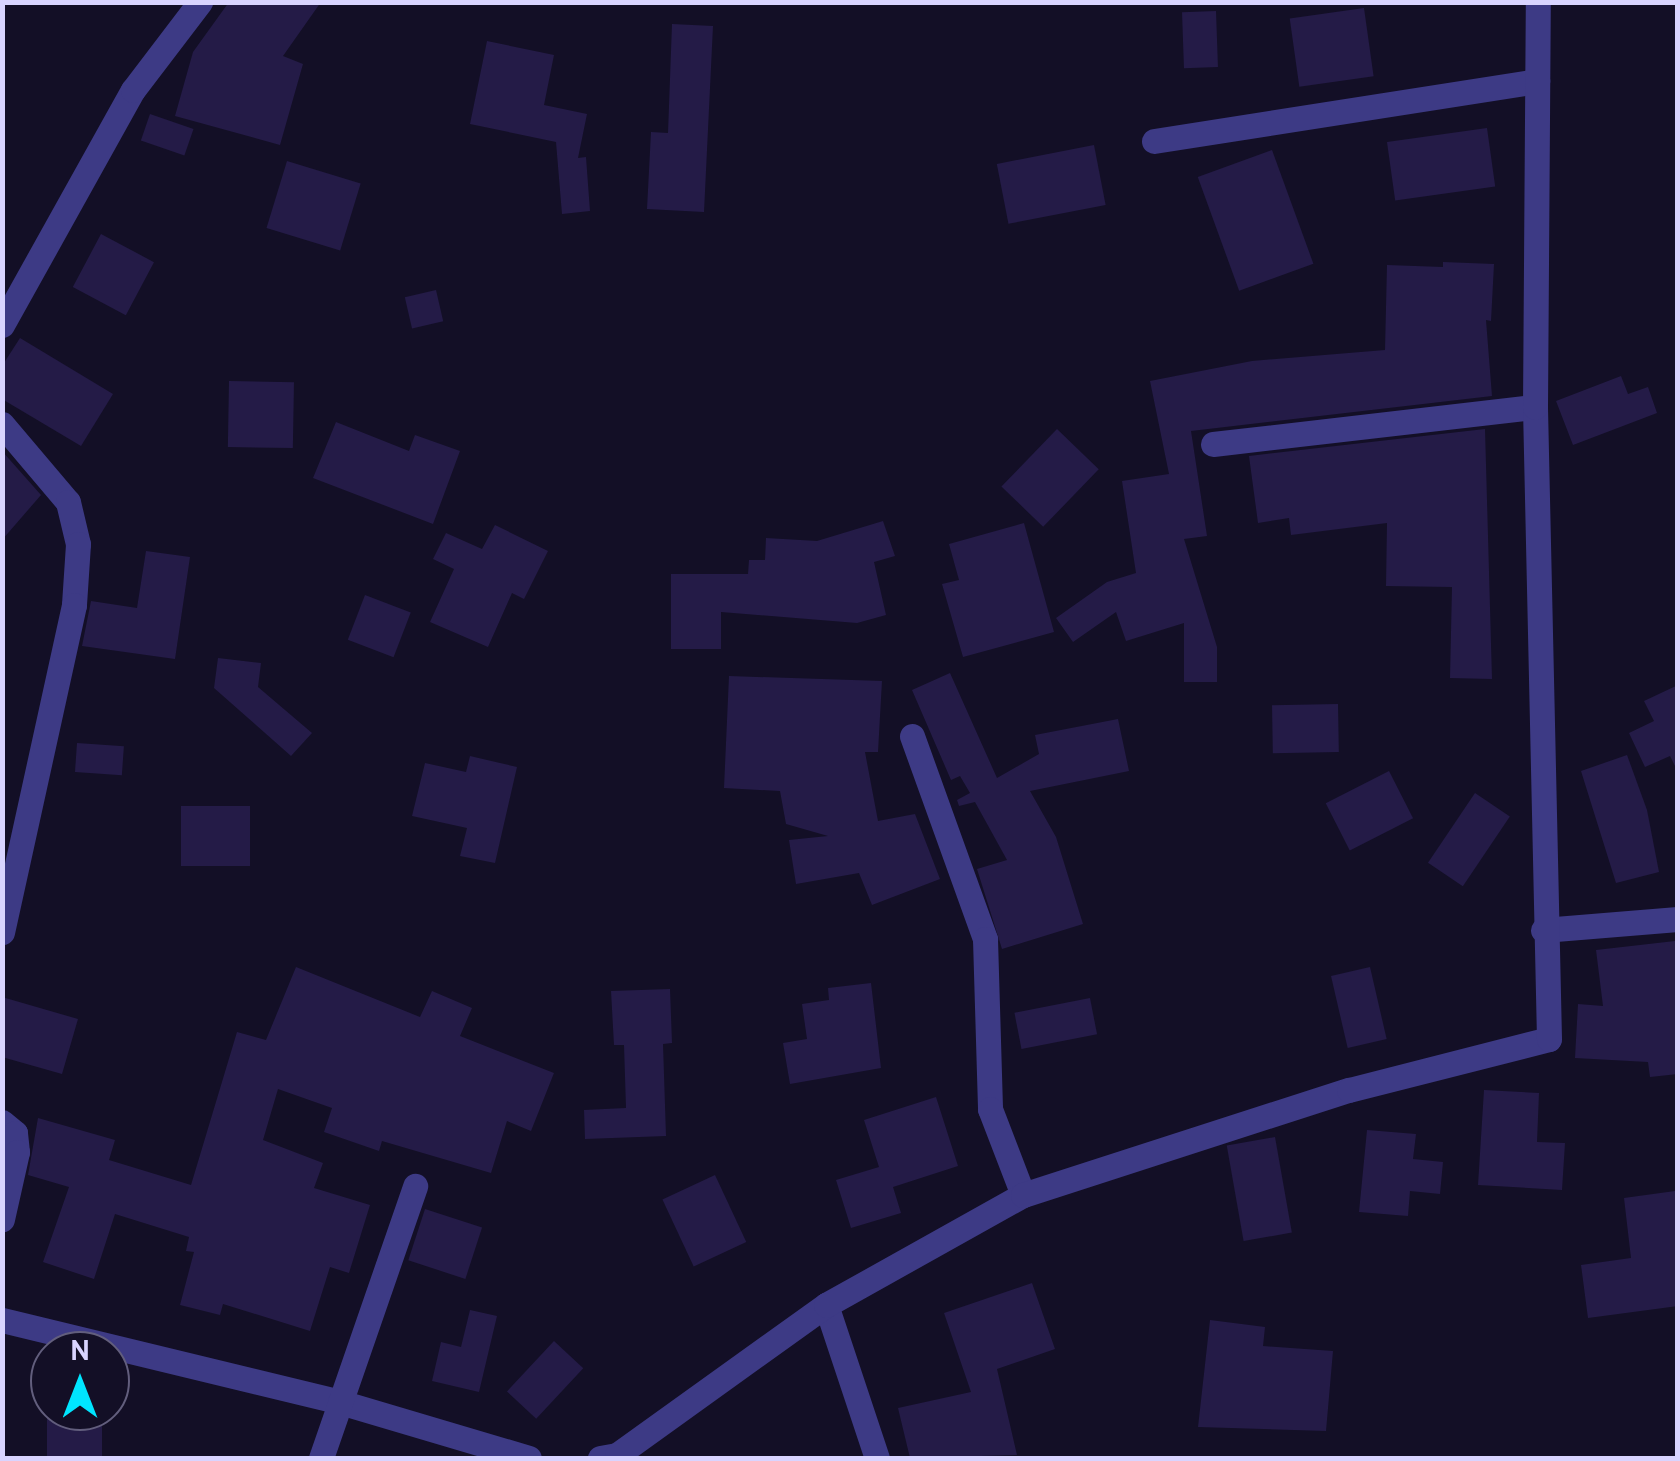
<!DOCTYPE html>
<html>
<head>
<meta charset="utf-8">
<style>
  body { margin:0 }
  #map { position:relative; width:1680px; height:1461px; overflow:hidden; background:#130f26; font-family:Overpass,sans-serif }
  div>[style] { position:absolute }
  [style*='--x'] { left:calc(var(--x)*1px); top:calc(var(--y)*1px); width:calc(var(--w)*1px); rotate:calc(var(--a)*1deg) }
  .building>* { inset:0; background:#241b47; transform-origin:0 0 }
  .minor>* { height:25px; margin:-12.5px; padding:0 12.5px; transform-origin:12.5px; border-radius:12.5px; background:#3d3a85 }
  span { translate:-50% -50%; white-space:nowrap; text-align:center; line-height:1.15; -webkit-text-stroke:9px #130f26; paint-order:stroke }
  .frame { position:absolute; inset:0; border:5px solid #d9d4ff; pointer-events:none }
  .north { position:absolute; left:30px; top:1331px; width:100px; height:100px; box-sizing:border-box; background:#130f26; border:2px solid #625e7d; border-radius:50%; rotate:0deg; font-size:28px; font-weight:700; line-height:40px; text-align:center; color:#d9d4ff }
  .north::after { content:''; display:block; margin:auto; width:35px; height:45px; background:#00e5ff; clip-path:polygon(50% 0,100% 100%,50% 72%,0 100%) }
</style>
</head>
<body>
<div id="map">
  <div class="building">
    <div style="clip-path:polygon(229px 2px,321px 2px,283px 56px,303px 64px,280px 145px,175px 116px,193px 52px)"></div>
    <div style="left:1364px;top:8px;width:69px;height:75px;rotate:82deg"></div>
    <div style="left:1216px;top:11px;width:56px;height:34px;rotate:88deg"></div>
    <div style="clip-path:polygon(672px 24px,713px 26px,704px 212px,647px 209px,651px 132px,668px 133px)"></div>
    <div style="clip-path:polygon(487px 41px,554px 55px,544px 105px,587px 114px,578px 158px,586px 157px,590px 211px,562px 214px,556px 142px,470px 124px)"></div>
    <div style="left:150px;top:114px;width:46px;height:28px;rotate:19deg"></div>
    <div style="left:1487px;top:128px;width:59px;height:101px;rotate:82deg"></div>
    <div style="left:1094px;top:145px;width:61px;height:99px;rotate:79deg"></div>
    <div style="left:1272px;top:150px;width:121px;height:79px;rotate:70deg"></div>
    <div style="left:287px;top:161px;width:77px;height:70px;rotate:17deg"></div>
    <div style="left:101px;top:234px;width:60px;height:60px;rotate:28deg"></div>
    <div style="clip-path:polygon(1443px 262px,1494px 264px,1491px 321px,1486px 320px,1492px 396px,1191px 431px,1207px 536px,1184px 539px,1217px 647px,1217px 682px,1184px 682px,1184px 623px,1126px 641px,1116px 612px,1073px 642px,1056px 618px,1107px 582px,1136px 573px,1122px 481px,1169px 474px,1150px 381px,1252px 361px,1385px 350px,1387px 265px,1443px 267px)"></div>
    <div style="left:436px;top:290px;width:32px;height:32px;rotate:77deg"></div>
    <div style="clip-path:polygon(20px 338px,113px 394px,81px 446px,2px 399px,2px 366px)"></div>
    <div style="clip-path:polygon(1621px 376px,1628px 394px,1648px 387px,1657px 413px,1573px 445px,1556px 401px)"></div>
    <div style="left:229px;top:381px;width:65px;height:66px;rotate:1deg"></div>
    <div style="clip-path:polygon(336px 422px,409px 451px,415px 435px,460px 451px,433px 524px,313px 478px)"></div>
    <div style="left:1057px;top:429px;width:58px;height:80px;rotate:44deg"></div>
    <div style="clip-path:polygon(1485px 429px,1492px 679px,1450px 678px,1452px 587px,1386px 586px,1387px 523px,1291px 535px,1289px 518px,1258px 523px,1249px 456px)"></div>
    <div style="clip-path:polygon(2px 451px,41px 495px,2px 540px)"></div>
    <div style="clip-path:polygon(883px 521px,895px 556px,874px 562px,886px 615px,857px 623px,721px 612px,721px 649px,671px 649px,671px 574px,748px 574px,749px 560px,765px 560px,766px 538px,817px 541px)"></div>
    <div style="clip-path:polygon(1024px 523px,1054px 632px,963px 657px,942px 584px,959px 580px,949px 544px)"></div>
    <div style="clip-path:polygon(495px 525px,548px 551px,524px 599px,512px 593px,488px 647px,430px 622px,454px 569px,433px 559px,446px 533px,482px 549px)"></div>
    <div style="clip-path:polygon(146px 551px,190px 557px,175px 659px,82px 646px,91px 601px,137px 608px)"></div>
    <div style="left:365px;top:595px;width:49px;height:48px;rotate:21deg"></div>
    <div style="clip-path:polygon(218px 658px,261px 663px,258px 687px,312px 733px,291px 756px,214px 688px)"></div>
    <div style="clip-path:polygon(950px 673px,997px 778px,1039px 754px,1035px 735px,1118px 719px,1129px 771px,1030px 791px,1056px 837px,1083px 924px,1002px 949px,977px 869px,1007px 860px,975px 802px,959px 806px,957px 800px,970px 793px,960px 776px,951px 780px,912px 690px)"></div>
    <div style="clip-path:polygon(729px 676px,882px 681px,878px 752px,865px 752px,878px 821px,915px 814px,940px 879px,872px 905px,859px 873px,796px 884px,789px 840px,828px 836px,786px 824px,780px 791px,724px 788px)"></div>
    <div style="clip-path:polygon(1678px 685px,1678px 772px,1670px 756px,1645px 767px,1629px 733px,1654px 721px,1644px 701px)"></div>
    <div style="left:1338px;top:704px;width:48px;height:66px;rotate:89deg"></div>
    <div style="left:77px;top:743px;width:47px;height:29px;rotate:4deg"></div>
    <div style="clip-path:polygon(1627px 755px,1647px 810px,1659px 872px,1616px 883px,1581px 771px)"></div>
    <div style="clip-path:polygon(470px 756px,517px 767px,495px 863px,460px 856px,467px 828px,412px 816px,425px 763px,466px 772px)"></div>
    <div style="left:1389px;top:771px;width:53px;height:71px;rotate:63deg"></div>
    <div style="left:1475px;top:793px;width:42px;height:84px;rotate:34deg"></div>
    <div style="left:250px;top:806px;width:60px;height:69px;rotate:90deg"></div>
    <div style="clip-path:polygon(1675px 941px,1678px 1074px,1650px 1077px,1648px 1062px,1575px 1058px,1578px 1004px,1603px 1006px,1596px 950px)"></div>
    <div style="clip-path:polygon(296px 967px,420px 1017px,432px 991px,472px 1008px,460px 1036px,554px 1073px,531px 1131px,507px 1121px,491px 1173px,382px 1141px,379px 1151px,324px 1132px,332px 1108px,278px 1089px,263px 1140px,323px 1163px,314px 1188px,370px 1205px,349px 1273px,330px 1267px,310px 1331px,223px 1304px,220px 1315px,180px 1305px,194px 1252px,186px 1251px,189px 1237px,115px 1214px,94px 1279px,43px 1262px,69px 1187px,28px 1175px,38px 1118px,115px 1140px,109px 1160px,191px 1185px,237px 1032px,266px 1040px)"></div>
    <div style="left:1370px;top:967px;width:74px;height:40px;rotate:77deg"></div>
    <div style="clip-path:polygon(871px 983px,881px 1068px,790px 1084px,783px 1043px,807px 1039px,802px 1004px,829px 1000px,828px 988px)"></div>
    <div style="clip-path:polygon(670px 989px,672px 1043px,663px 1044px,666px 1136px,585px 1139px,584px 1110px,626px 1108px,624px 1045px,614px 1045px,611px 991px)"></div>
    <div style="clip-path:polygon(2px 997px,78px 1019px,62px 1074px,2px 1057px)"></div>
    <div style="left:1090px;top:998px;width:37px;height:77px;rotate:79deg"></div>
    <div style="clip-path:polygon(1484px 1090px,1539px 1093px,1537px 1142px,1565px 1143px,1562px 1190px,1478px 1185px)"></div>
    <div style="clip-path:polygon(936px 1097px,958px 1166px,893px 1187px,901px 1213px,851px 1228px,836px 1180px,879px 1167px,864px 1120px)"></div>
    <div style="clip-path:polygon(1367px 1130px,1416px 1134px,1413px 1159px,1443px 1162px,1440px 1194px,1410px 1191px,1408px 1216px,1359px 1212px)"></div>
    <div style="left:1275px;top:1137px;width:97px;height:49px;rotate:80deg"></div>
    <div style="left:715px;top:1175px;width:74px;height:58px;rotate:65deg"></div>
    <div style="clip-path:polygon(1675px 1191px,1678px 1306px,1588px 1318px,1581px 1265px,1631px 1258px,1624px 1198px)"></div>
    <div style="left:425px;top:1209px;width:60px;height:54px;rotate:18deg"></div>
    <div style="clip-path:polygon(1032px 1283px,1055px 1349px,997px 1369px,1017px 1455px,910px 1458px,898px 1408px,971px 1392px,944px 1313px)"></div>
    <div style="clip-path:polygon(470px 1310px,497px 1316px,479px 1392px,432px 1381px,441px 1342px,461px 1347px)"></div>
    <div style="clip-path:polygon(1210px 1320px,1265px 1327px,1263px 1346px,1333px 1351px,1326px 1431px,1198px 1427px)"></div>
    <div style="left:554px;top:1341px;width:40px;height:69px;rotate:43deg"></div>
    <div style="left:47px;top:1411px;width:55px;height:47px"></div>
  </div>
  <div class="minor">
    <div style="--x:1154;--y:141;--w:388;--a:-8.9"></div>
    <div style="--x:2;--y:325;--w:269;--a:-60.9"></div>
    <div style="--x:133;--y:90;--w:111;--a:-52.7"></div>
    <div style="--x:2;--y:424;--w:102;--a:49.8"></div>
    <div style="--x:68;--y:502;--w:43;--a:76.6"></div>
    <div style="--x:78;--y:544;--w:61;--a:93.8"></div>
    <div style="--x:74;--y:605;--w:335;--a:102.4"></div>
    <div style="--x:1213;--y:444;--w:324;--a:-6.6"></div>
    <div style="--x:912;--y:736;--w:216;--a:70.2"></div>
    <div style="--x:985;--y:939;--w:170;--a:88.3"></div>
    <div style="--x:990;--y:1109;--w:92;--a:69"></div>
    <div style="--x:1543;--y:930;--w:135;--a:-4.7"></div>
    <div style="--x:2;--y:1122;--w:17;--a:40"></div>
    <div style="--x:15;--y:1133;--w:19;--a:84"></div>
    <div style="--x:17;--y:1152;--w:69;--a:102.6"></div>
    <div style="--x:826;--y:1305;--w:161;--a:71.6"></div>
    <div style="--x:2;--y:1320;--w:348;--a:13.6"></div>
    <div style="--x:340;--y:1402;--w:197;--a:16.5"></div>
    <div style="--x:321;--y:1458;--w:288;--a:-70.9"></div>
    <div style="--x:600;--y:1458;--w:17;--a:-10"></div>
    <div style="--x:617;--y:1455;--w:257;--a:-35.7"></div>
    <div style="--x:826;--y:1305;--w:226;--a:-29.2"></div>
    <div style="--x:1023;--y:1195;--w:342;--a:-17.9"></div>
    <div style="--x:1349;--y:1090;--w:206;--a:-14.3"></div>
    <div style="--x:1549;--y:1039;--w:632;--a:-91.27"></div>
    <div style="--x:1535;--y:407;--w:405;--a:-89.6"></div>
  </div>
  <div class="frame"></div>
  <div class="north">N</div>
</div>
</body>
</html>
